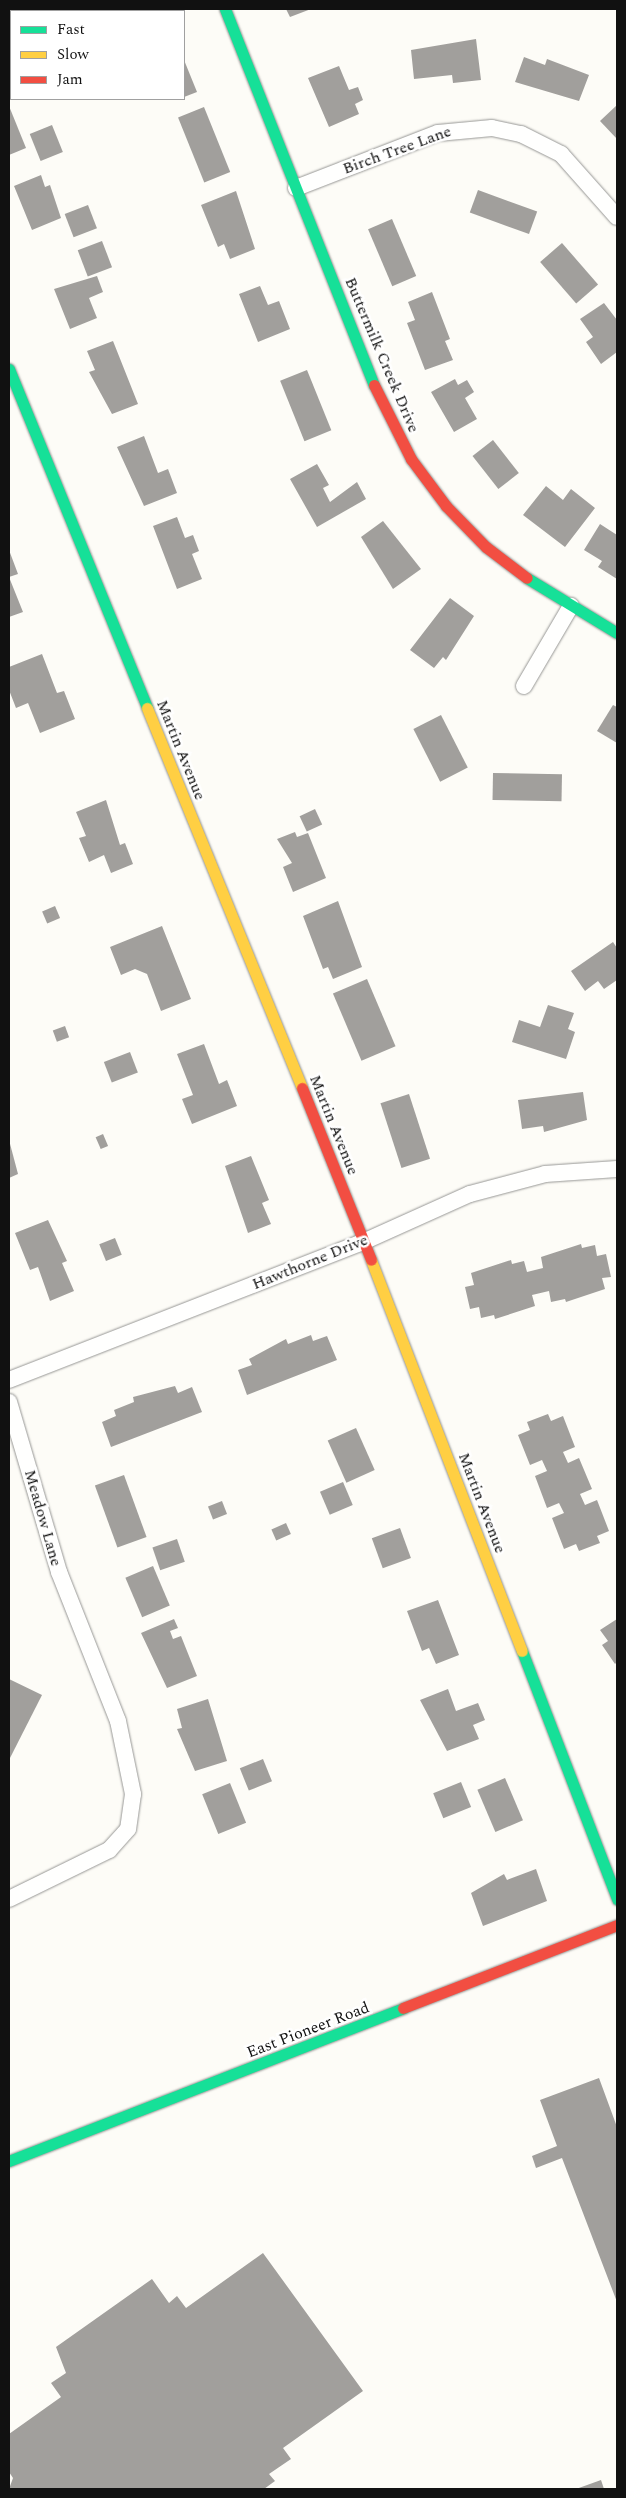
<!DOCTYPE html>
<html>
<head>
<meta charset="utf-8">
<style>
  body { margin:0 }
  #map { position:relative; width:626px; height:2498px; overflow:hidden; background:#fdfcf7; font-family:Spectral,serif }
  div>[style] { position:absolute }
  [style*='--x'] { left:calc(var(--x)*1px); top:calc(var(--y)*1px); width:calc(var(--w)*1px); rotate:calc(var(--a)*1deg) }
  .building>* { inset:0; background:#a19f9c; transform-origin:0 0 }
  .roads { filter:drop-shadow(0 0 1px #979795) drop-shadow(0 0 1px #979795) }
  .street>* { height:16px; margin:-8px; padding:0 8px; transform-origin:8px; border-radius:8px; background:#fffffe }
  .fast>* { height:11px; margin:-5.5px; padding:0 5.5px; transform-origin:5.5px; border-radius:5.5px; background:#16e098 }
  .slow>* { height:11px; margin:-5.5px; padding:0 5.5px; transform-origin:5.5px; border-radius:5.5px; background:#ffcf43 }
  .jam>* { height:11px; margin:-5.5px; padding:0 5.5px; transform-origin:5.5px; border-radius:5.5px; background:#f24e42 }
  span { translate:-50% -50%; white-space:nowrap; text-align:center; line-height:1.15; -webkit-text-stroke:5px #fff; paint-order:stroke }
  .street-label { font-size:16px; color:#111 }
  .frame { position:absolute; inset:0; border:10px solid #111; pointer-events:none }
  .legend { position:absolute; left:10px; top:10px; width:175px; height:90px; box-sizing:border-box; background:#fff; border:1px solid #a0a0a0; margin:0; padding:6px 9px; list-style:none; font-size:15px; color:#111 }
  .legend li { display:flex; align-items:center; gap:10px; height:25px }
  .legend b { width:25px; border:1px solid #a0a0a0 }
</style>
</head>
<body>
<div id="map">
  <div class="building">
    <div style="left:127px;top:9px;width:32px;height:2px"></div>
    <div style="clip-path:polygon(286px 9px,311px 9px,290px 17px)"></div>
    <div style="clip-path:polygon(476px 39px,481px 80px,453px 83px,452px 75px,414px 79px,411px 50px)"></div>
    <div style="clip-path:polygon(524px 57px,545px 65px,547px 59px,589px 75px,579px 101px,515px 82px)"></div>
    <div style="clip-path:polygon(184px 60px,197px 92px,184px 97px)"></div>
    <div style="clip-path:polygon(339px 66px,349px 90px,358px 87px,363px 100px,355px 104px,359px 114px,329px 127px,308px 78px)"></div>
    <div style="clip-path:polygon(617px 105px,617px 139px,600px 121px)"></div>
    <div style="clip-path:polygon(9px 106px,26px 148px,9px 155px)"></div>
    <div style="left:204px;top:107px;width:70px;height:28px;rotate:68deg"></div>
    <div style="left:52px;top:125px;width:29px;height:24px;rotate:68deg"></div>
    <div style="clip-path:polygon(41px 175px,45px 187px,50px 185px,61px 218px,32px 230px,14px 186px)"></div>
    <div style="left:478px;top:190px;width:63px;height:24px;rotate:20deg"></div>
    <div style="clip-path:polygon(236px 191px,255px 249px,230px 259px,224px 244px,218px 247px,201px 205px)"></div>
    <div style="left:88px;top:205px;width:25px;height:25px;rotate:69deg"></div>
    <div style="left:392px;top:219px;width:62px;height:26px;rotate:67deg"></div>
    <div style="left:102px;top:241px;width:28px;height:26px;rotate:69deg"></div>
    <div style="left:562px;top:243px;width:55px;height:29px;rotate:49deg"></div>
    <div style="clip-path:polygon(97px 276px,103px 292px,89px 298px,97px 318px,70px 329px,54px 289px)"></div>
    <div style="clip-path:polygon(260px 286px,268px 305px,279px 301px,290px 329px,258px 342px,239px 294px)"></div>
    <div style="clip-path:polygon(432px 292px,450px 339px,445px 341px,453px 360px,425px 370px,407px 323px,415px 320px,408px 302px)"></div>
    <div style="clip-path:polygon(604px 303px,617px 320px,617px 352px,601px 364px,586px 342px,593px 337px,580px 319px)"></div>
    <div style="clip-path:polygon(113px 341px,138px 404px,112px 414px,89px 372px,95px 370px,87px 351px)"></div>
    <div style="left:307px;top:370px;width:65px;height:29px;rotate:68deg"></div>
    <div style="clip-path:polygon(455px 379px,458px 385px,467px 380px,474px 392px,465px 398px,477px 419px,454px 432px,431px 392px)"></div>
    <div style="clip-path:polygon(144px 436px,158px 473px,168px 469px,177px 493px,144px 506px,117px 447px)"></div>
    <div style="left:493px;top:440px;width:42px;height:26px;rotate:52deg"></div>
    <div style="clip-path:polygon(317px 464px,329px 485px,323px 488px,330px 502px,357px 482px,366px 499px,317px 527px,290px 479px)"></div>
    <div style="clip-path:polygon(546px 486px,563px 500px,571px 489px,595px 508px,565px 547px,523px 515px)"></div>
    <div style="clip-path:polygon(177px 517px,185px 538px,193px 535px,199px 551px,192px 554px,202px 579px,177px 589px,153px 526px)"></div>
    <div style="clip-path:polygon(383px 521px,421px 569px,393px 589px,361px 537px)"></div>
    <div style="clip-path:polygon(600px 524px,617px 535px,617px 579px,598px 567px,602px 561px,584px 550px)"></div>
    <div style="clip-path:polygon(9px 550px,18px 574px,9px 577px,23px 612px,9px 617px)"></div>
    <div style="clip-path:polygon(450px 598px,474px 616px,446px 660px,443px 657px,434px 668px,410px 650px)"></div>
    <div style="clip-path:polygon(42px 654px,57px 693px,64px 691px,75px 719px,40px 733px,28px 703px,16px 708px,9px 690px,9px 667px)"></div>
    <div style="clip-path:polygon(613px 705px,617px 707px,617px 743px,597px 731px)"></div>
    <div style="left:441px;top:715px;width:59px;height:31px;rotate:63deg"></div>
    <div style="left:493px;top:773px;width:69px;height:27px;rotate:1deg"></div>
    <div style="clip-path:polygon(106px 800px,120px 845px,125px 843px,133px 864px,111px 873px,104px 855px,89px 862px,79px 838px,86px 836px,76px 812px)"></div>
    <div style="left:315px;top:809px;width:17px;height:17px;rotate:65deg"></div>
    <div style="clip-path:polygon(295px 832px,297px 837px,308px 833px,326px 878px,293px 892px,283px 867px,292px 863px,277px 839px)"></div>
    <div style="clip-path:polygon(338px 901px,362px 967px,333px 979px,328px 967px,323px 969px,303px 916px)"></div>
    <div style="left:55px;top:906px;width:13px;height:14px;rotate:67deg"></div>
    <div style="clip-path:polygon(162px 926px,191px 999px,161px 1011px,147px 974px,135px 969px,121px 975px,110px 947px)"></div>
    <div style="clip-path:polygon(613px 942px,617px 948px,617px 980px,604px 989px,598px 981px,585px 991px,571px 971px)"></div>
    <div style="left:367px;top:979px;width:73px;height:37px;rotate:67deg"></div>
    <div style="clip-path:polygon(548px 1005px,574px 1013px,568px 1029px,575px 1032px,566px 1059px,512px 1042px,519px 1020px,540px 1027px)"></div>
    <div style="left:65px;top:1026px;width:12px;height:13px;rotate:70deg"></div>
    <div style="clip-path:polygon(204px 1044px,219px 1084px,227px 1080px,237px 1106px,192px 1124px,182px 1099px,193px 1095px,177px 1054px)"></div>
    <div style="left:130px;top:1052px;width:22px;height:28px;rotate:69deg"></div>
    <div style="clip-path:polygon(583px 1092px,587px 1120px,544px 1132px,543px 1126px,522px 1129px,518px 1100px)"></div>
    <div style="left:409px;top:1094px;width:68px;height:30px;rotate:72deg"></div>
    <div style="left:103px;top:1134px;width:13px;height:8px;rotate:67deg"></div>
    <div style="clip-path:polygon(9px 1140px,18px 1174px,9px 1178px)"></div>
    <div style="clip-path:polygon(251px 1156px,269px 1200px,262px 1203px,271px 1224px,248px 1233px,225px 1166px)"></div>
    <div style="clip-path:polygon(48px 1220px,67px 1261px,62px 1263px,74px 1291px,50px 1301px,38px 1267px,30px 1270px,15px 1233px)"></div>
    <div style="left:115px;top:1238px;width:18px;height:17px;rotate:68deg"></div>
    <div style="clip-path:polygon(581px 1244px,582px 1248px,595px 1245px,597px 1256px,606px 1254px,611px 1277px,602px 1278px,605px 1289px,566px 1302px,565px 1299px,551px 1302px,549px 1291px,532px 1295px,535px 1306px,495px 1319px,494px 1315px,481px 1318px,479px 1307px,470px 1309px,465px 1287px,474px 1285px,471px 1273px,511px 1260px,512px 1264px,524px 1261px,527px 1272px,543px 1268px,541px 1257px)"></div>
    <div style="clip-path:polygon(311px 1335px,313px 1341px,327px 1336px,337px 1360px,247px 1395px,238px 1370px,252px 1365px,249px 1359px,286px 1339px,288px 1344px)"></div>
    <div style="clip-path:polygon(175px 1386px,178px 1393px,192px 1387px,202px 1412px,111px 1447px,102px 1422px,116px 1416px,114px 1410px,134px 1402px,133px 1397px)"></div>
    <div style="clip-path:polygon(548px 1414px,551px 1421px,563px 1416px,575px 1447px,563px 1452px,568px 1463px,579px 1458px,592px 1489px,580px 1494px,585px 1505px,597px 1500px,609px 1531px,597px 1536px,600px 1543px,579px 1551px,576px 1544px,564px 1549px,552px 1518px,564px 1513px,559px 1503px,547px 1508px,535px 1476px,547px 1471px,542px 1460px,530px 1465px,518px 1435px,530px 1430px,527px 1422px)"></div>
    <div style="left:356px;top:1428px;width:46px;height:31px;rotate:66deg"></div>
    <div style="left:124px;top:1475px;width:66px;height:31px;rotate:70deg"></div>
    <div style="left:343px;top:1482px;width:25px;height:25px;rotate:67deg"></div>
    <div style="left:222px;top:1501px;width:14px;height:15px;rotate:69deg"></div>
    <div style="left:286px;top:1523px;width:12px;height:16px;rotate:66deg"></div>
    <div style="left:400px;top:1528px;width:32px;height:30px;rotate:70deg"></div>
    <div style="left:177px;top:1539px;width:24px;height:26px;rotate:71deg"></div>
    <div style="left:153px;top:1566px;width:43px;height:30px;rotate:67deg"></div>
    <div style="clip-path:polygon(438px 1600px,459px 1655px,436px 1664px,429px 1648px,422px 1651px,407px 1611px)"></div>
    <div style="clip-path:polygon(174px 1619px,178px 1628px,170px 1631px,173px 1639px,181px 1636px,197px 1676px,167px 1688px,141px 1633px)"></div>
    <div style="clip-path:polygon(617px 1619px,617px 1662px,615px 1664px,602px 1645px,608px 1641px,600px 1630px)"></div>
    <div style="clip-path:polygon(9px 1679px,42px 1695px,9px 1760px)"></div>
    <div style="clip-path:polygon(448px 1689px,456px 1711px,478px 1703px,485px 1720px,473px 1725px,479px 1739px,447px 1751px,420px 1700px)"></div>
    <div style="clip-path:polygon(208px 1699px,227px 1761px,195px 1771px,177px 1729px,182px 1728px,177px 1709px)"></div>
    <div style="left:263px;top:1759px;width:24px;height:25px;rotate:68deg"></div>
    <div style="left:505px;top:1778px;width:46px;height:30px;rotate:67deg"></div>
    <div style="left:461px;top:1782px;width:27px;height:30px;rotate:68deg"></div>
    <div style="left:230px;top:1783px;width:43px;height:30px;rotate:68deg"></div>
    <div style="clip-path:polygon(536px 1869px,547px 1901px,483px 1926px,471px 1893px,504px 1874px,507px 1880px)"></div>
    <div style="clip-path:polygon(599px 2078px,617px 2127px,617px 2302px,562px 2158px,536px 2168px,532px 2156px,557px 2146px,540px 2100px)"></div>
    <div style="clip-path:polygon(263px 2253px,363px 2391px,283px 2448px,291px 2459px,269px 2474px,275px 2481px,264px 2489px,9px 2489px,13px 2478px,9px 2472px,9px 2434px,61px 2397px,51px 2383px,66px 2373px,56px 2347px,152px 2279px,169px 2303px,177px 2296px,186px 2308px)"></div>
    <div style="clip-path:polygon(601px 2480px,604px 2489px,576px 2489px)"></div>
  </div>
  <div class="roads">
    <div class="street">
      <div style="--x:296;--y:188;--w:152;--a:-21.2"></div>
      <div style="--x:438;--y:133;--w:54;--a:-5.3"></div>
      <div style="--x:492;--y:128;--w:30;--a:12"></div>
      <div style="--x:521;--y:134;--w:45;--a:26.6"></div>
      <div style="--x:561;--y:154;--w:84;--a:48.4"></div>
      <div style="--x:524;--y:686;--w:93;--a:-59.6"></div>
      <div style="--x:9;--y:1380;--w:380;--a:-21.3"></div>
      <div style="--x:363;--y:1242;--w:117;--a:-24.2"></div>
      <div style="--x:470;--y:1194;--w:78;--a:-14.9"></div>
      <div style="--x:545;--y:1174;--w:72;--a:-4"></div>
      <div style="--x:9;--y:1402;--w:177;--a:73.6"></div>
      <div style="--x:59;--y:1572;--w:160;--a:68.4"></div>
      <div style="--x:118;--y:1721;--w:75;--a:78.4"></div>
      <div style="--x:133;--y:1794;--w:35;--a:98"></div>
      <div style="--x:128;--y:1829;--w:28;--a:132"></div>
      <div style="--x:109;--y:1850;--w:111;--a:153.9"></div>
    </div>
    <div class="fast">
      <div style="--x:225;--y:9;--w:404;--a:68.4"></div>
      <div style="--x:9;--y:369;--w:366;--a:67.8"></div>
      <div style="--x:527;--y:578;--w:105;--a:31.4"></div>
      <div style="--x:522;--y:1651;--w:266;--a:69"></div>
      <div style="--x:9;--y:2161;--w:423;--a:-21.2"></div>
    </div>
    <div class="slow">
      <div style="--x:147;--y:708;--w:410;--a:67.8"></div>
      <div style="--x:371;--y:1260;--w:419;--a:68.9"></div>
    </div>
    <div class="jam">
      <div style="--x:374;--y:385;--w:83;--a:63.4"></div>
      <div style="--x:411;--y:459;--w:59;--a:53.3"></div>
      <div style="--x:446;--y:506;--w:57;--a:45.7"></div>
      <div style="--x:486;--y:547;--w:51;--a:37.1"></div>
      <div style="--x:302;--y:1088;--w:185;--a:68.1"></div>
      <div style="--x:403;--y:2008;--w:230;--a:-21.2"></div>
    </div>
  </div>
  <div class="street-label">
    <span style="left:397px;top:150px;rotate:-20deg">Birch Tree Lane</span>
    <span style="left:382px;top:355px;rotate:67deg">Buttermilk Creek Drive</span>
    <span style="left:181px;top:750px;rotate:68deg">Martin Avenue</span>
    <span style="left:334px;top:1125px;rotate:68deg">Martin Avenue</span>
    <span style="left:310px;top:1262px;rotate:-22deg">Hawthorne Drive</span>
    <span style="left:482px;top:1503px;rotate:69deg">Martin Avenue</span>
    <span style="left:43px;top:1518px;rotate:74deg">Meadow Lane</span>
    <span style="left:308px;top:2030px;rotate:-21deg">East Pioneer Road</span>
  </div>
  <div class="frame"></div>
  <ul class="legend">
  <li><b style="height:6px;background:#16e098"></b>Fast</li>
  <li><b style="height:6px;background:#ffcf43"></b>Slow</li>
  <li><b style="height:6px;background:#f24e42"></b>Jam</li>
  </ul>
</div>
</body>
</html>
